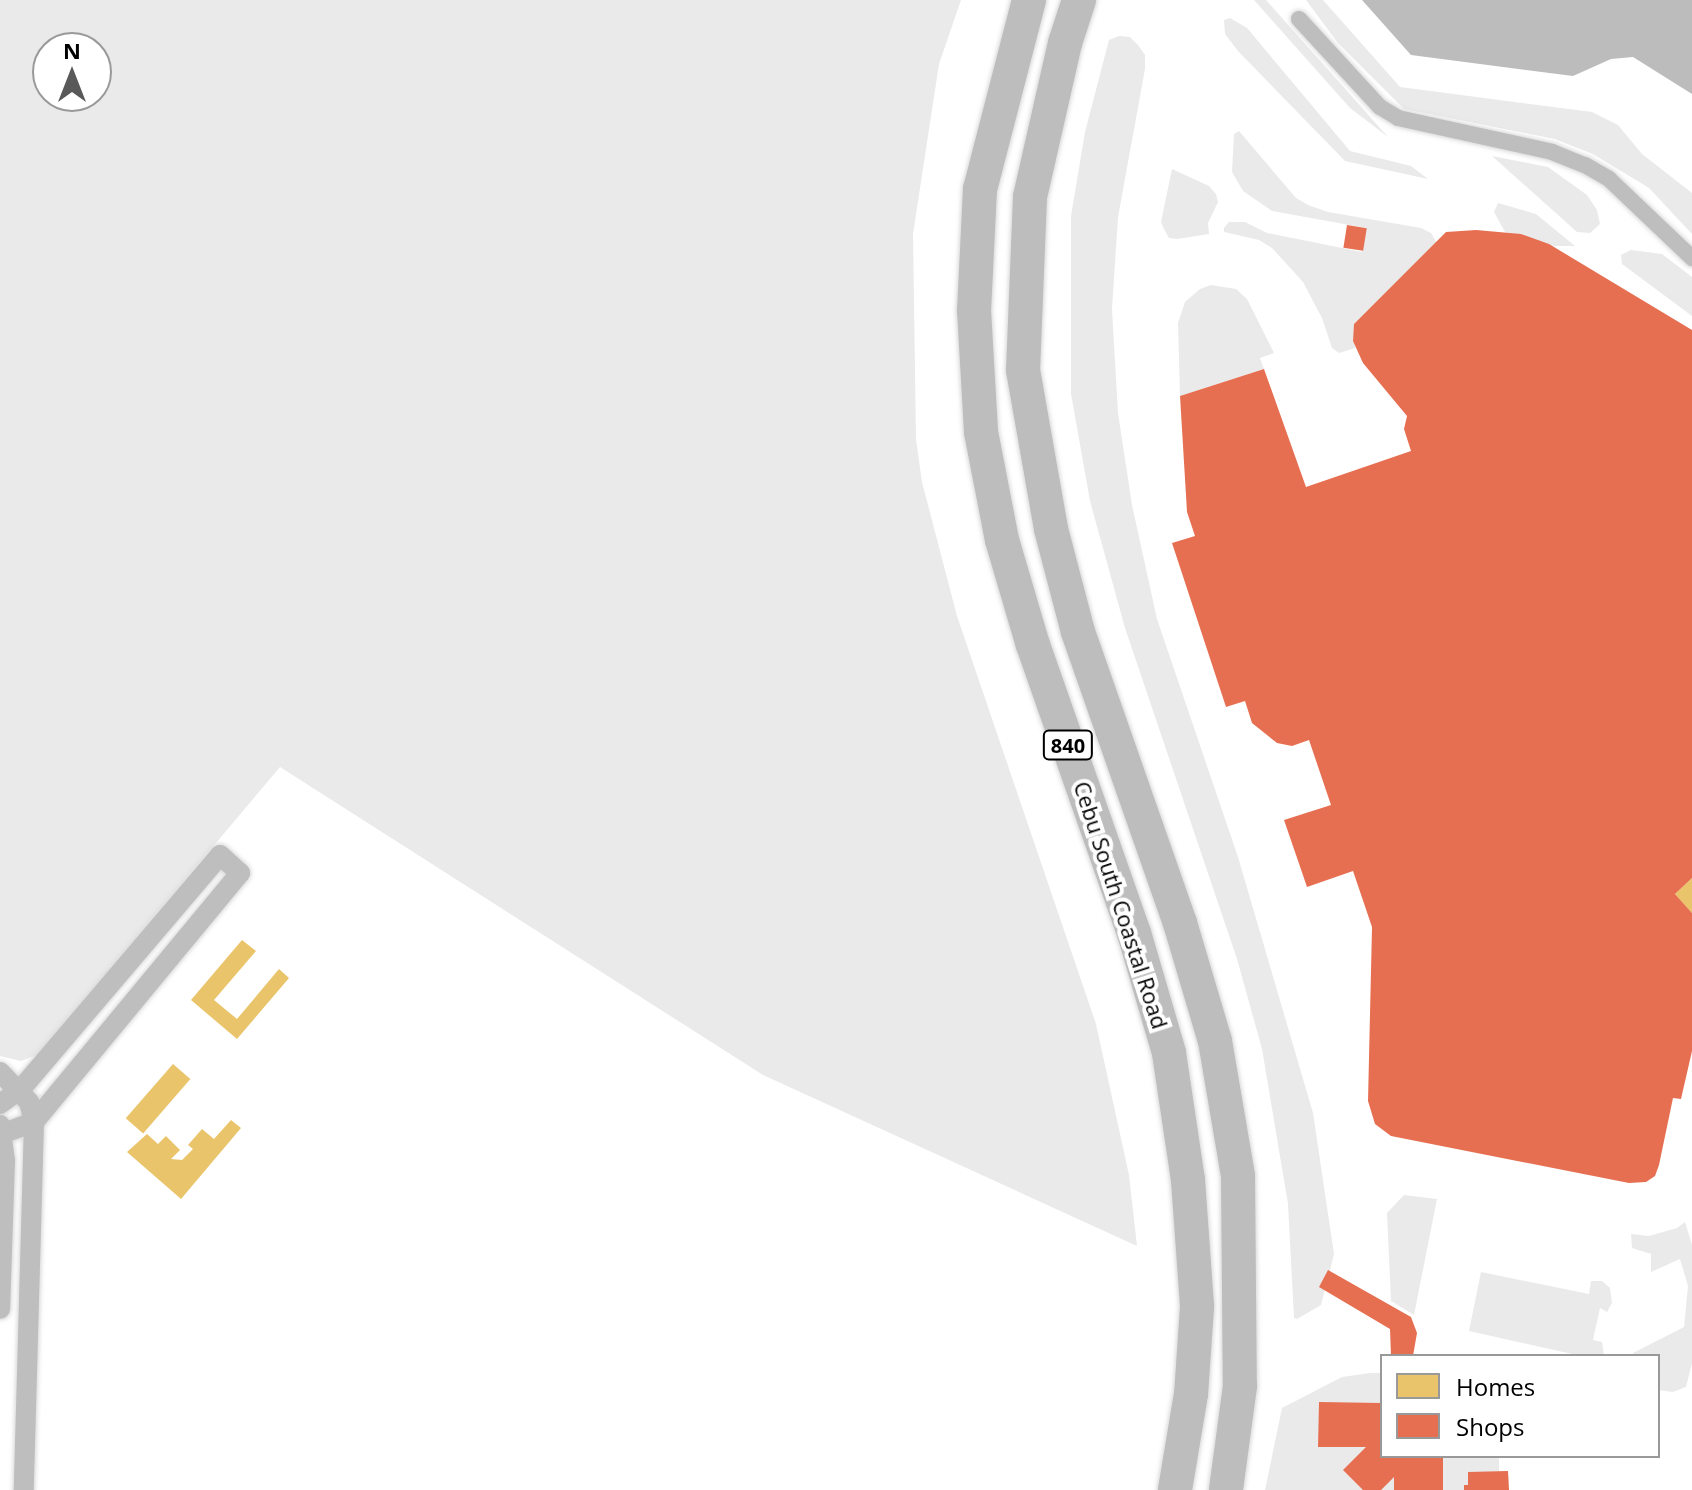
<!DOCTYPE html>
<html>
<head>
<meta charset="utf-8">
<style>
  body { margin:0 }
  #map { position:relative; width:1692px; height:1490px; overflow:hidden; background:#fff; font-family:"Open Sans",sans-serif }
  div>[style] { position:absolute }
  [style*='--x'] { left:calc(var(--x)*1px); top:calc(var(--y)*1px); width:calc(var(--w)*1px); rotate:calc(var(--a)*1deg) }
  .green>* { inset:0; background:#eaeaea }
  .water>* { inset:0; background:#bcbcbc }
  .homes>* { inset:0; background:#e9c46a; transform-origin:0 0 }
  .shops>* { inset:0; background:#e76f51; transform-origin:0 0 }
  .roads { filter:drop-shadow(0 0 2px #dbdbdb) drop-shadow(0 0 2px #dbdbdb) }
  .pedestrian>* { height:16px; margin:-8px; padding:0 8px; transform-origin:8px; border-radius:8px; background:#bebebe }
  .minor>* { height:20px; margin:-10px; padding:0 10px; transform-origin:10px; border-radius:10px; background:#bebebe }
  .trunk>* { height:34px; margin:-17px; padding:0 17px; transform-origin:17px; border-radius:17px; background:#bdbdbd }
  span { translate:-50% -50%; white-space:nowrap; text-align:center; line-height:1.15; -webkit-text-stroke:8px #fff; paint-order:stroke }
  .shield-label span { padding:2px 6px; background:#fff; border:2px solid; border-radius:6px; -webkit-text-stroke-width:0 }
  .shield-label { font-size:20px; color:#000; font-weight:700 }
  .street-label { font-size:22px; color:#000 }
  .legend { position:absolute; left:1380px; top:1354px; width:280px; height:104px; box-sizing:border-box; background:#fff; border:2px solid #999; margin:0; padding:10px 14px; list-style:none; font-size:24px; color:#000 }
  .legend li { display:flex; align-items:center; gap:16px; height:40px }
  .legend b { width:40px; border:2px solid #999 }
  .north { position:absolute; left:32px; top:32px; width:80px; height:80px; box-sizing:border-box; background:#fff; border:2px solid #999; border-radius:50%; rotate:0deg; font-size:22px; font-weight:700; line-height:32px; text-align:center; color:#000 }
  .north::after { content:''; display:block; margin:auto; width:28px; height:36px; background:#595959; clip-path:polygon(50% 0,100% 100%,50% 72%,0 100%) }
</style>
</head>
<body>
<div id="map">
  <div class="green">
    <div style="clip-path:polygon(evenodd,0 0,961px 0,939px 64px,913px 234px,916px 439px,922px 482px,957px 616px,1096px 1024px,1129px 1175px,1137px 1246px,763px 1075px,280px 767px,37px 1055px,21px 1061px,0 1056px,0 0,48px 48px,96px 48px,96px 96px,48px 96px,48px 48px)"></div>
    <div style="clip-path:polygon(1254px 0,1266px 0,1388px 137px,1350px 108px)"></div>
    <div style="clip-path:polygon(1306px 0,1323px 0,1400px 87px,1592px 112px,1618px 125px,1642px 154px,1692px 193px,1692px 234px,1649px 188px,1593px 154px,1555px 139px,1404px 109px,1338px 43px)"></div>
    <div style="clip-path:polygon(1230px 18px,1247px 28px,1350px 151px,1411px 166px,1428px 179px,1345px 161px,1238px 51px,1225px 34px,1224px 20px)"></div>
    <div style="clip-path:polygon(1119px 36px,1130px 37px,1138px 45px,1145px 55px,1145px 69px,1118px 217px,1112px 309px,1118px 413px,1132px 505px,1157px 619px,1238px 857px,1313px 1113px,1334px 1254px,1321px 1305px,1297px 1319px,1294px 1318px,1288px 1204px,1262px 1049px,1237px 959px,1125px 628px,1090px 501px,1071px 394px,1071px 216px,1085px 132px,1109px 40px)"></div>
    <div style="clip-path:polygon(1239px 131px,1296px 198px,1308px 205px,1328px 212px,1421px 228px,1431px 233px,1437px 243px,1354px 324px,1355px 348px,1339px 353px,1332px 348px,1322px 318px,1303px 282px,1272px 248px,1259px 240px,1224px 232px,1224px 228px,1229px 222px,1245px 222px,1267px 233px,1362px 252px,1366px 228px,1272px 211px,1243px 191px,1232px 172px,1234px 134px)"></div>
    <div style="clip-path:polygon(1492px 156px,1548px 167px,1587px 195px,1597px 210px,1600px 224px,1590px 233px,1577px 232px)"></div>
    <div style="clip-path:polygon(1172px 169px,1209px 186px,1216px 194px,1218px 202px,1208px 223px,1209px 234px,1177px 239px,1169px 238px,1164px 229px,1161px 222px)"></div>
    <div style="clip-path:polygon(1498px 203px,1536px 214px,1575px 246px,1551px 246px,1505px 232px,1494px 212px)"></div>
    <div style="clip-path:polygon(1631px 250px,1662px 254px,1692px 277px,1692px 316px,1622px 264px,1621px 255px)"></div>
    <div style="clip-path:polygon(1211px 285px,1236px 289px,1247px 299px,1274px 353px,1260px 358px,1264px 369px,1180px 396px,1178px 323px,1185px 302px,1200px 289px)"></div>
    <div style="clip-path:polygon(1404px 1195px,1437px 1199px,1414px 1315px,1391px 1301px,1387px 1213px)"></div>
    <div style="clip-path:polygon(1685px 1222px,1692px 1245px,1692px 1363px,1686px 1387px,1673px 1392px,1658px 1390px,1658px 1356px,1633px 1356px,1633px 1353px,1684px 1327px,1688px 1286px,1680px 1259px,1651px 1272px,1651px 1254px,1632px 1248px,1631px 1234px,1649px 1236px,1677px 1228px)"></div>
    <div style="clip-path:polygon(1481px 1272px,1589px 1294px,1591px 1281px,1602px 1281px,1610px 1288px,1612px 1303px,1607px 1312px,1600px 1308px,1593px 1340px,1602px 1342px,1604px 1356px,1581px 1356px,1469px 1331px)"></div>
    <div style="clip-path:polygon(1370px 1373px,1382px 1373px,1382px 1456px,1499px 1456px,1499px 1471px,1508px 1471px,1509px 1490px,1265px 1490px,1282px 1408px,1342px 1377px)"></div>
  </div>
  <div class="water">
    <div style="clip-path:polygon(1362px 0,1692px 0,1692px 94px,1633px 57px,1611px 59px,1573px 76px,1411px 55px)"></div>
  </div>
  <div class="homes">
    <div style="clip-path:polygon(1692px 878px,1692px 913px,1675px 894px)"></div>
    <div style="clip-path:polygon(242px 940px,256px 951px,214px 1000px,237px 1019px,279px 969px,289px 978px,237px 1039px,191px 1000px)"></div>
    <div style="left:173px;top:1064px;width:23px;height:72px;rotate:41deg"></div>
    <div style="clip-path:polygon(231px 1120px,241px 1128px,181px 1199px,127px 1152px,147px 1134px,158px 1144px,166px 1136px,180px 1150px,171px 1159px,182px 1160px,193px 1149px,188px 1145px,202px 1129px,214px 1139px)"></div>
  </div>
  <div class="shops">
    <div style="left:1347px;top:225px;width:20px;height:23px;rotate:9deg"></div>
    <div style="clip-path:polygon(1476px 230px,1521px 234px,1549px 244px,1692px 330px,1692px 878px,1675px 894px,1692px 913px,1692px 1051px,1681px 1099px,1673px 1098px,1659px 1165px,1655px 1176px,1646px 1182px,1629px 1183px,1391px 1136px,1375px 1124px,1368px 1101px,1372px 927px,1353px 871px,1307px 887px,1284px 820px,1331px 805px,1309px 740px,1292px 746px,1277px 743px,1252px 723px,1245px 701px,1226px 707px,1172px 543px,1195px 536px,1187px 512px,1180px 396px,1264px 369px,1306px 487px,1411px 451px,1404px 429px,1407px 416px,1363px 363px,1353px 341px,1354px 324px,1446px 232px)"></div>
    <div style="clip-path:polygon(1328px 1270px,1411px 1317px,1417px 1333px,1413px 1356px,1391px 1356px,1390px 1329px,1319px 1287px)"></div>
    <div style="clip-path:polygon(1319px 1402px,1382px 1403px,1382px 1456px,1443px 1456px,1443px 1490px,1394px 1490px,1394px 1477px,1381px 1490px,1363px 1490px,1343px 1470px,1366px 1447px,1318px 1447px)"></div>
    <div style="clip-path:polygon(1508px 1471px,1509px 1490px,1464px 1490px,1464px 1485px,1468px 1485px,1468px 1472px)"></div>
  </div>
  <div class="roads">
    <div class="pedestrian">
      <div style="--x:1299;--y:19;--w:120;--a:47.4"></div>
      <div style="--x:1380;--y:107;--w:21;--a:31"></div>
      <div style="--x:1398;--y:118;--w:158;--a:12.4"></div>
      <div style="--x:1552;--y:152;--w:35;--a:22"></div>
      <div style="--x:1585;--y:165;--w:28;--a:30"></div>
      <div style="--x:1609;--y:179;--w:115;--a:43.6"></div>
    </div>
    <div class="minor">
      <div style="--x:0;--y:1072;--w:42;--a:46"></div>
      <div style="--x:29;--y:1102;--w:21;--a:76"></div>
      <div style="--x:34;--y:1122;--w:368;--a:91.6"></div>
      <div style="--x:0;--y:1104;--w:26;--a:-36"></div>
      <div style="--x:21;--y:1089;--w:307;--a:-49.6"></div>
      <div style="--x:220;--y:855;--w:27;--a:42"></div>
      <div style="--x:240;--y:873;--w:323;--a:129.6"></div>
      <div style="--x:34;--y:1122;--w:33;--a:160"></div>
      <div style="--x:0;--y:1125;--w:36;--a:82"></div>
      <div style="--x:5;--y:1161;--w:148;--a:91.9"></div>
    </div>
    <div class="trunk">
      <div style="--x:1029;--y:0;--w:195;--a:104.5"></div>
      <div style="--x:980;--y:189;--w:121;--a:92.8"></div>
      <div style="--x:974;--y:310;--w:122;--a:86.7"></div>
      <div style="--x:981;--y:432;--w:110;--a:79"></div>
      <div style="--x:1002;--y:540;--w:109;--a:73.6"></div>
      <div style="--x:1033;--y:645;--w:305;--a:70.7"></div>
      <div style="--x:1134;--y:933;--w:125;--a:73.7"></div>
      <div style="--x:1169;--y:1053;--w:128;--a:81.5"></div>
      <div style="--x:1188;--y:1180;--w:127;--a:85.9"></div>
      <div style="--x:1197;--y:1307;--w:87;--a:93.9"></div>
      <div style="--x:1191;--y:1394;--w:97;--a:99.5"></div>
      <div style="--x:1079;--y:0;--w:45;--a:108"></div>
      <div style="--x:1065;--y:43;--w:158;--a:102.8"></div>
      <div style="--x:1030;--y:197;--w:173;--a:92.3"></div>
      <div style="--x:1023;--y:370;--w:161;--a:80"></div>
      <div style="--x:1051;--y:529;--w:106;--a:75.3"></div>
      <div style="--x:1078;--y:632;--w:308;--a:70.7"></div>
      <div style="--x:1180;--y:923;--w:123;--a:73.5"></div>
      <div style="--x:1215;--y:1041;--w:137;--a:80.3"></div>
      <div style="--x:1238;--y:1176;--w:210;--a:89.5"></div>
      <div style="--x:1240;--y:1386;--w:105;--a:97.7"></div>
    </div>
  </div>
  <div class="shield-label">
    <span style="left:1068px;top:745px">840</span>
  </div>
  <div class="street-label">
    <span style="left:1121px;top:905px;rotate:72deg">Cebu South Coastal Road</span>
  </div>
  <ul class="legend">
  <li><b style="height:22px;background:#e9c46a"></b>Homes</li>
  <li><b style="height:22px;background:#e76f51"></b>Shops</li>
  </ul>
  <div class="north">N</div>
</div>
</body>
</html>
